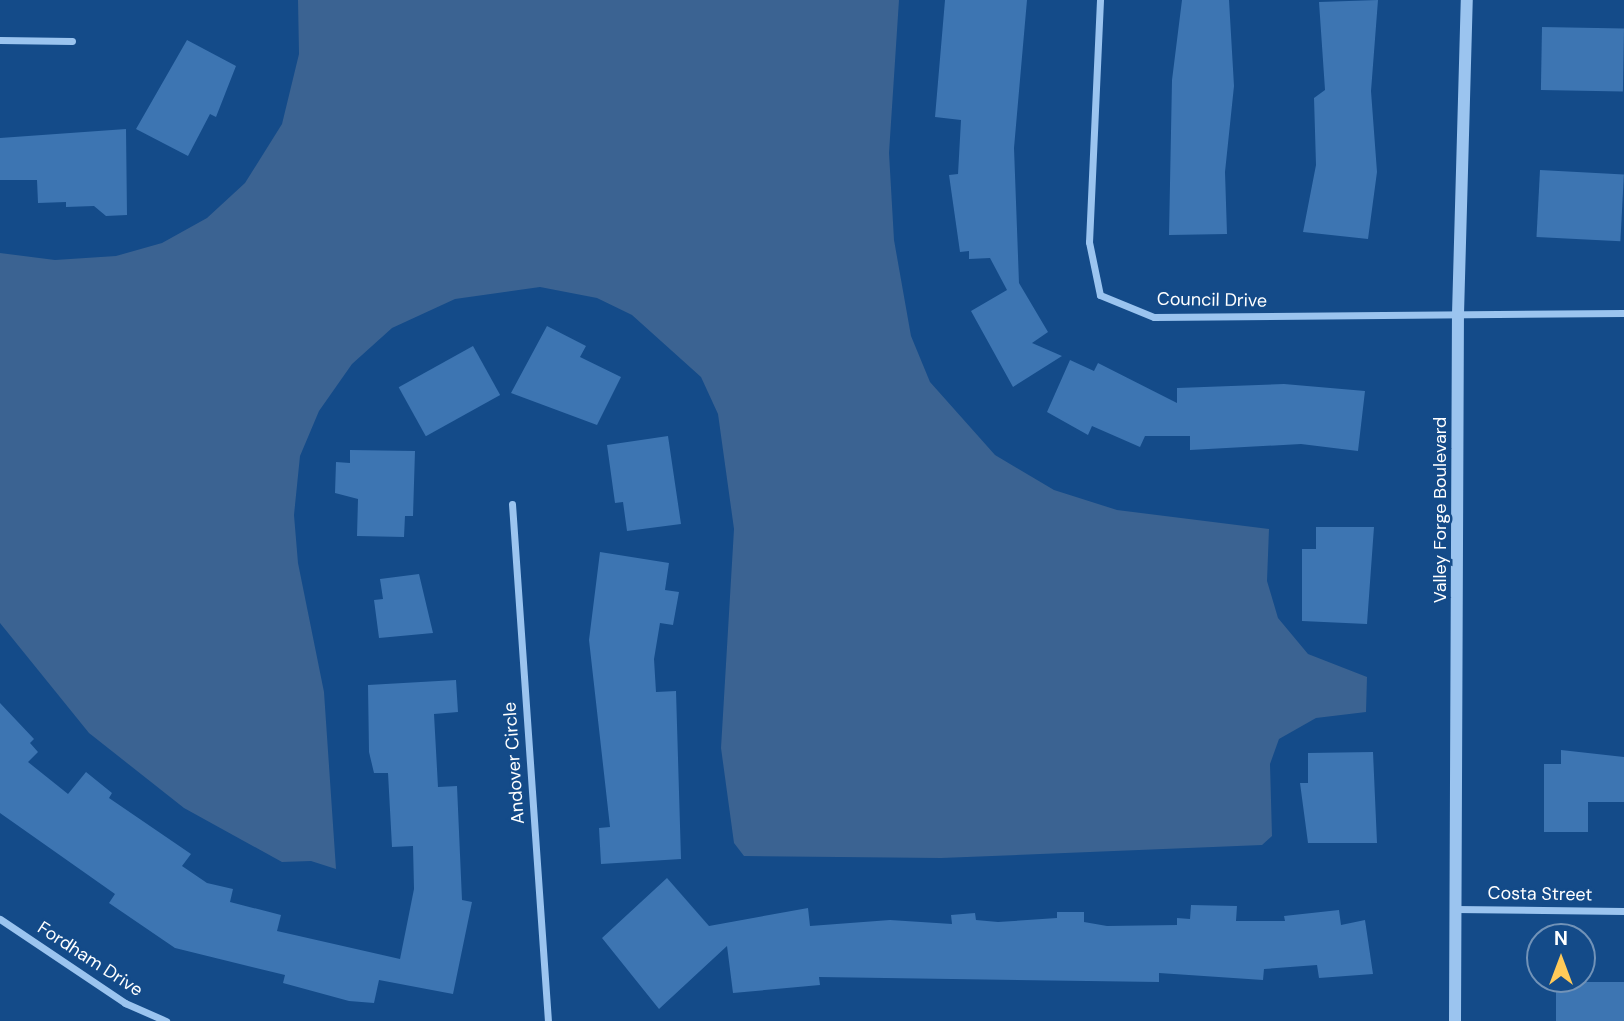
<!DOCTYPE html>
<html>
<head>
<meta charset="utf-8">
<style>
  body { margin:0 }
  #map { position:relative; width:1624px; height:1021px; overflow:hidden; background:#144b89; font-family:"DM Sans",sans-serif }
  div>[style] { position:absolute }
  [style*='--x'] { left:calc(var(--x)*1px); top:calc(var(--y)*1px); width:calc(var(--w)*1px); rotate:calc(var(--a)*1deg) }
  .water>* { inset:0; background:#3b6392 }
  .building>* { inset:0; background:#3d75b2; transform-origin:0 0 }
  .minor>* { height:7px; margin:-3.5px; padding:0 3.5px; transform-origin:3.5px; border-radius:3.5px; background:#9bc4ef }
  .tertiary>* { height:12px; margin:-6px; padding:0 6px; transform-origin:6px; border-radius:6px; background:#9bc4ef }
  span { translate:-50% -50%; white-space:nowrap; text-align:center; line-height:1.15; -webkit-text-stroke:5px #144b89; paint-order:stroke }
  .street-label { font-size:18px; color:#fff }
  .north { position:absolute; left:1526px; top:923px; width:70px; height:70px; box-sizing:border-box; background:#144b89; border:2px solid #7293b8; border-radius:50%; rotate:0deg; font-size:19px; font-weight:700; line-height:28px; text-align:center; color:#fff }
  .north::after { content:''; display:block; margin:auto; width:24px; height:32px; background:#ffca59; clip-path:polygon(50% 0,100% 100%,50% 72%,0 100%) }
</style>
</head>
<body>
<div id="map">
  <div class="water">
    <div style="clip-path:polygon(298px 0,899px 0,889px 153px,894px 240px,911px 336px,930px 382px,995px 455px,1054px 490px,1117px 510px,1269px 529px,1267px 581px,1278px 618px,1308px 654px,1367px 677px,1366px 712px,1316px 718px,1279px 739px,1270px 764px,1272px 836px,1262px 845px,941px 858px,744px 856px,734px 843px,721px 748px,734px 529px,718px 414px,701px 377px,632px 315px,597px 298px,540px 287px,455px 299px,392px 328px,352px 364px,319px 411px,300px 456px,294px 515px,298px 563px,324px 692px,336px 869px,311px 861px,282px 862px,184px 808px,89px 733px,0 623px,0 253px,55px 260px,116px 256px,162px 243px,207px 218px,245px 183px,282px 124px,299px 54px)"></div>
  </div>
  <div class="building">
    <div style="clip-path:polygon(945px 0,1027px 0,1014px 148px,1019px 283px,1048px 332px,1032px 343px,1062px 356px,1013px 387px,971px 311px,1007px 290px,990px 258px,969px 259px,969px 251px,960px 252px,949px 175px,958px 174px,961px 120px,935px 117px)"></div>
    <div style="clip-path:polygon(1182px 0,1229px 0,1234px 86px,1225px 172px,1227px 234px,1169px 235px,1172px 80px)"></div>
    <div style="clip-path:polygon(1378px 0,1371px 91px,1377px 172px,1368px 239px,1303px 232px,1316px 165px,1314px 98px,1325px 90px,1319px 2px)"></div>
    <div style="left:1542px;top:27px;width:82px;height:63px;rotate:1deg"></div>
    <div style="clip-path:polygon(187px 40px,236px 66px,216px 117px,210px 114px,188px 156px,136px 129px)"></div>
    <div style="clip-path:polygon(126px 129px,127px 215px,106px 216px,94px 206px,66px 207px,66px 202px,38px 203px,37px 180px,0 180px,0 138px)"></div>
    <div style="left:1540px;top:170px;width:84px;height:67px;rotate:3deg"></div>
    <div style="clip-path:polygon(547px 326px,586px 346px,580px 357px,621px 377px,597px 425px,511px 393px)"></div>
    <div style="left:473px;top:346px;width:56px;height:85px;rotate:61deg"></div>
    <div style="clip-path:polygon(1070px 360px,1094px 371px,1098px 363px,1177px 403px,1177px 388px,1284px 384px,1365px 391px,1358px 451px,1301px 444px,1190px 450px,1190px 436px,1145px 436px,1140px 447px,1092px 426px,1088px 435px,1047px 412px)"></div>
    <div style="clip-path:polygon(668px 436px,681px 524px,627px 531px,623px 502px,615px 503px,607px 445px)"></div>
    <div style="clip-path:polygon(350px 450px,415px 451px,413px 516px,405px 516px,404px 537px,357px 536px,358px 499px,335px 493px,336px 462px,350px 463px)"></div>
    <div style="clip-path:polygon(1316px 527px,1374px 527px,1367px 624px,1302px 621px,1302px 549px,1316px 549px)"></div>
    <div style="clip-path:polygon(600px 552px,669px 563px,665px 590px,679px 592px,673px 625px,660px 623px,654px 659px,656px 692px,676px 691px,681px 859px,601px 864px,599px 828px,610px 827px,589px 640px)"></div>
    <div style="clip-path:polygon(419px 574px,433px 633px,379px 638px,374px 600px,383px 599px,380px 579px)"></div>
    <div style="clip-path:polygon(456px 680px,458px 712px,434px 714px,438px 787px,457px 786px,462px 900px,472px 902px,453px 994px,379px 980px,374px 1003px,349px 1001px,283px 983px,285px 975px,175px 948px,109px 903px,115px 894px,0 813px,0 703px,34px 739px,30px 743px,38px 752px,28px 762px,68px 794px,86px 772px,112px 793px,109px 798px,191px 854px,182px 866px,207px 883px,233px 889px,230px 902px,281px 915px,277px 931px,400px 959px,414px 889px,413px 846px,392px 847px,388px 773px,374px 773px,369px 752px,368px 685px)"></div>
    <div style="clip-path:polygon(1561px 750px,1624px 757px,1624px 802px,1588px 802px,1588px 832px,1544px 832px,1544px 764px,1561px 764px)"></div>
    <div style="clip-path:polygon(1373px 752px,1377px 843px,1308px 843px,1300px 783px,1308px 783px,1308px 753px)"></div>
    <div style="clip-path:polygon(667px 878px,709px 926px,808px 908px,810px 926px,890px 920px,952px 924px,951px 915px,975px 913px,976px 920px,998px 922px,1057px 918px,1057px 912px,1084px 912px,1084px 922px,1107px 926px,1177px 925px,1177px 918px,1190px 919px,1191px 905px,1237px 906px,1236px 921px,1285px 921px,1284px 916px,1339px 910px,1341px 925px,1365px 920px,1373px 974px,1319px 978px,1317px 965px,1264px 969px,1263px 980px,1159px 973px,1159px 982px,819px 977px,820px 985px,733px 993px,727px 946px,659px 1009px,602px 938px)"></div>
    <div style="clip-path:polygon(1571px 982px,1624px 982px,1624px 1021px,1556px 1021px,1556px 986px)"></div>
  </div>
  <div class="minor">
    <div style="--x:1100;--y:0;--w:242;--a:92.6"></div>
    <div style="--x:1089;--y:242;--w:54;--a:78.3"></div>
    <div style="--x:1100;--y:295;--w:58;--a:22.2"></div>
    <div style="--x:1154;--y:317;--w:470;--a:-0.5"></div>
    <div style="--x:0;--y:40;--w:72;--a:0.8"></div>
    <div style="--x:512;--y:504;--w:518;--a:86.02"></div>
    <div style="--x:1455;--y:909;--w:169;--a:0.7"></div>
    <div style="--x:0;--y:919;--w:151;--a:33.9"></div>
    <div style="--x:125;--y:1003;--w:45;--a:23.7"></div>
  </div>
  <div class="tertiary">
    <div style="--x:1455;--y:1021;--w:707;--a:-89.76"></div>
    <div style="--x:1458;--y:314;--w:314;--a:-88.4"></div>
  </div>
  <div class="street-label">
    <span style="left:1212px;top:300px;rotate:1deg">Council Drive</span>
    <span style="left:1440px;top:510px;rotate:-90deg">Valley Forge Boulevard</span>
    <span style="left:514px;top:763px;rotate:-94deg">Andover Circle</span>
    <span style="left:1540px;top:894px;rotate:1deg">Costa Street</span>
    <span style="left:90px;top:959px;rotate:33deg">Fordham Drive</span>
  </div>
  <div class="north">N</div>
</div>
</body>
</html>
